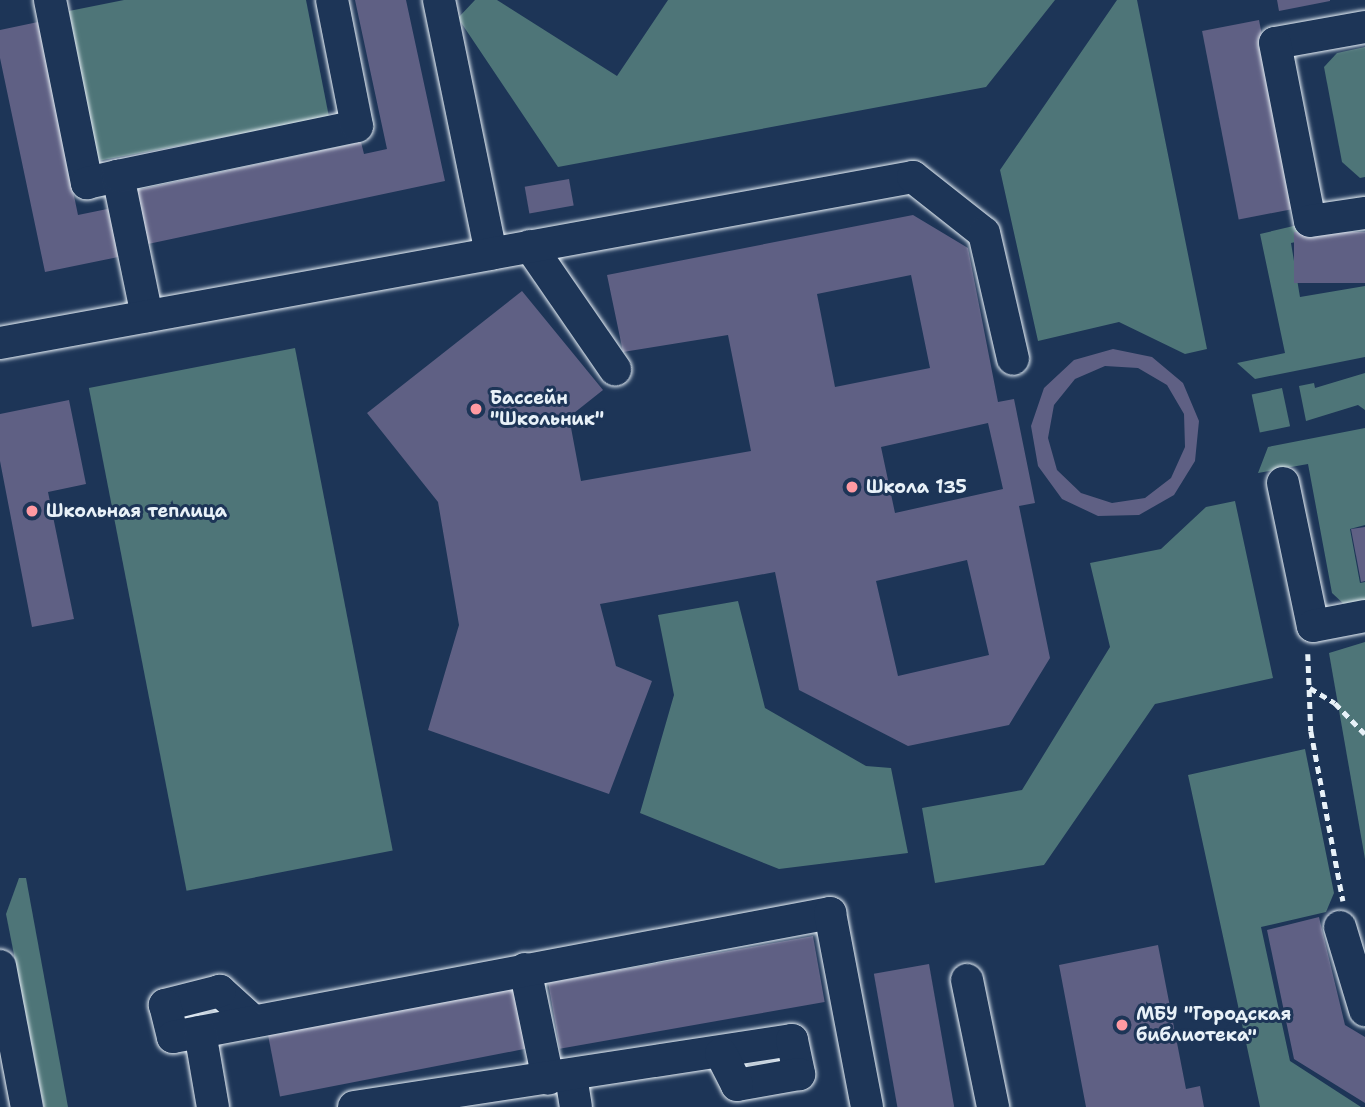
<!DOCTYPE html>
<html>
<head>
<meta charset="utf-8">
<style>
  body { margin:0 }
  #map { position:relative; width:1365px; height:1107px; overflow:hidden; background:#1d3557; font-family:"Shantell Sans",sans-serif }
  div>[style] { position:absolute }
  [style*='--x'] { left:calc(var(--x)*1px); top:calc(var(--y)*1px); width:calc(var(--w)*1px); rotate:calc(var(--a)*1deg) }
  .green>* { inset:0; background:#4e7578; transform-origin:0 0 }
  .building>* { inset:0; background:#5f6084; transform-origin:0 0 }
  .path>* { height:4.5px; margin-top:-2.25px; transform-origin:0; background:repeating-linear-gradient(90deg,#e8f1f8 0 7px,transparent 0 12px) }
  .roads { filter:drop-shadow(0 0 2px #e8f1f8) drop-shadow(0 0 2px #e8f1f8) }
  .minor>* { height:32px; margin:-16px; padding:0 16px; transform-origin:16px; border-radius:16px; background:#1d3557 }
  .dots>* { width:19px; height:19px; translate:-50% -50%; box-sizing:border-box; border:4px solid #1d3557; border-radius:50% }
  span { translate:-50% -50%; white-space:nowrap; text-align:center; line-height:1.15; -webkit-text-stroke:6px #1d3557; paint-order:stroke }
  .poi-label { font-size:18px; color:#e8f1f8; font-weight:700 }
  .left { translate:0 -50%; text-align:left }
</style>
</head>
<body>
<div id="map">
  <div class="green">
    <div style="clip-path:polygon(124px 0,306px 0,329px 117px,98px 161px,69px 11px)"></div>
    <div style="clip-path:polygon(475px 0,497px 0,617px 76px,668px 0,1055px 0,986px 87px,558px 167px,458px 18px)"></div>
    <div style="clip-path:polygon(1117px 0,1137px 0,1207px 349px,1185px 354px,1119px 322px,1038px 341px,1000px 170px)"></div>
    <div style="clip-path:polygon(1365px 47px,1365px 177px,1360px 178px,1342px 162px,1324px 67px,1337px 53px)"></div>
    <div style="clip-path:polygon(1302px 224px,1305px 240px,1291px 243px,1300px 297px,1365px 286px,1365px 357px,1255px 379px,1237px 363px,1285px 353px,1260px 234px)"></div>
    <div style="left:295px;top:348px;width:512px;height:210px;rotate:79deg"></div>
    <div style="clip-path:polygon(1365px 373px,1365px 410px,1358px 405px,1306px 421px,1299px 386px,1314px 383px,1315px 388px)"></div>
    <div style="left:1282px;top:388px;width:39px;height:31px;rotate:78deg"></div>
    <div style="clip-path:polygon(1365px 428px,1365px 525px,1350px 529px,1360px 583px,1365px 582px,1365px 606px,1346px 606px,1332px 593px,1308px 464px,1258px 473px,1268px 447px)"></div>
    <div style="clip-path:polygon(1235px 501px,1273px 678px,1155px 704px,1044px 865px,935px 883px,922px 808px,1022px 790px,1110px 647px,1090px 563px,1161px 549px,1206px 507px)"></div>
    <div style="clip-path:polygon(738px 601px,765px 708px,866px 766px,891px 768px,908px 853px,779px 869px,640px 813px,674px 695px,658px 615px)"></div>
    <div style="clip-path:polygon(1365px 642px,1365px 859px,1329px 653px)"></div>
    <div style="clip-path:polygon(1305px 749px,1334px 893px,1326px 912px,1261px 927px,1290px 1061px,1361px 1107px,1260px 1107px,1188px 775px)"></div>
    <div style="clip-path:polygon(19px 878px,26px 878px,68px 1107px,44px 1107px,6px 914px)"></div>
  </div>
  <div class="building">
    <div style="clip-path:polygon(355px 0,406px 0,445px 181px,148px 244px,137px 190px,361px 142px,364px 154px,387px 149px)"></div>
    <div style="clip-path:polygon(1277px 0,1330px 0,1330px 1px,1279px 11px)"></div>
    <div style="left:1259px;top:20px;width:192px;height:58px;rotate:79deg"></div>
    <div style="clip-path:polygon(38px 22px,78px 215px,117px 207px,128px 255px,45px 272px,0 58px,0 30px)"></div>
    <div style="left:569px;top:179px;width:27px;height:45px;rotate:80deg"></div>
    <div style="clip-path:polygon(evenodd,913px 215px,968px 248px,998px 402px,1014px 399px,1035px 503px,1019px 506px,1050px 658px,1009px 725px,908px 746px,799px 690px,775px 572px,600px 604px,616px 666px,652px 681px,609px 794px,428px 730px,459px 625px,438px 502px,367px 413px,522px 291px,603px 390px,569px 417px,581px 481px,751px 451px,728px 335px,623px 352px,607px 275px,913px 215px,911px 275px,930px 368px,835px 387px,817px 294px,911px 275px,913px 215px,988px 423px,1003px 489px,895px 513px,881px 447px,988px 423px,913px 215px,967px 560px,989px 655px,898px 676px,876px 581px,967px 560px)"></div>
    <div style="left:1365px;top:232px;width:51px;height:71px;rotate:90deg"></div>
    <div style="clip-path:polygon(evenodd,1113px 349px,1152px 357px,1183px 383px,1199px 421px,1195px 461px,1174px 495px,1139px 515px,1098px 516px,1062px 499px,1038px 466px,1031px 426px,1044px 388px,1074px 360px,1113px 349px,1105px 366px,1138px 368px,1167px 385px,1184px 414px,1185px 447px,1171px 478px,1145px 498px,1112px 503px,1081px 493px,1057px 470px,1048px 438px,1054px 405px,1075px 379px,1105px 366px)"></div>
    <div style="clip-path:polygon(69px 400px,86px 484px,48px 492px,74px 619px,32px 627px,0 461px,0 414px)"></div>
    <div style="clip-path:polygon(1365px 527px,1365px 581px,1361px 582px,1351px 529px)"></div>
    <div style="clip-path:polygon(1319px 917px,1345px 1025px,1365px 1037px,1365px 1103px,1294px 1059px,1267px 930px)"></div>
    <div style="left:813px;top:936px;width:67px;height:269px;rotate:80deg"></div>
    <div style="clip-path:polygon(1158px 945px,1186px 1089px,1200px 1086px,1204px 1107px,1086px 1107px,1059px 965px)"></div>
    <div style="left:929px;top:964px;width:145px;height:56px;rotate:80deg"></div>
    <div style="left:513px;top:985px;width:65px;height:250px;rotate:79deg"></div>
  </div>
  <div class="path">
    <div style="--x:1308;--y:654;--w:77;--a:87.8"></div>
    <div style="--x:1311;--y:731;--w:173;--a:79.3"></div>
    <div style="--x:1310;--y:688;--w:29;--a:31"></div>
    <div style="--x:1335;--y:703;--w:43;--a:45.9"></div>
  </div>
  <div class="roads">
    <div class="minor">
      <div style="--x:50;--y:0;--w:187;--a:78.6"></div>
      <div style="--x:87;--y:183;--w:32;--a:-13"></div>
      <div style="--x:439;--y:0;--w:259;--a:78.4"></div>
      <div style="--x:1365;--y:27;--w:91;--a:169.9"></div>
      <div style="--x:1275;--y:43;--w:181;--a:78.9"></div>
      <div style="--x:1310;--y:221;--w:56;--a:-8.3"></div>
      <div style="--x:530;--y:246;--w:150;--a:55.4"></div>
      <div style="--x:147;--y:316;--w:143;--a:-101.7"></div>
      <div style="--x:118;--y:176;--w:244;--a:-11.8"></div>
      <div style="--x:357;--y:126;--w:128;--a:-101.2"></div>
      <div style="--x:0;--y:343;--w:928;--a:-10.3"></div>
      <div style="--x:913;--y:177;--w:90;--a:38.3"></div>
      <div style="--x:984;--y:233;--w:129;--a:77"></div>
      <div style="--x:1283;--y:483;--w:146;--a:78.2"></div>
      <div style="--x:1313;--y:626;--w:53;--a:-10.9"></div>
      <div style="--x:1340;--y:927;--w:87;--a:73.2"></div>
      <div style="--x:0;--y:966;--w:144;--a:79.2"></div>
      <div style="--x:525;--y:969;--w:112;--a:78.2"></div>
      <div style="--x:967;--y:980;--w:130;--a:78.4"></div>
      <div style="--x:253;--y:1021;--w:45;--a:-137.7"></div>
      <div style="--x:220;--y:991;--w:57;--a:165.7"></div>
      <div style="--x:165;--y:1005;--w:33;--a:76"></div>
      <div style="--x:173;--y:1037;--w:669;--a:-10.69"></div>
      <div style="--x:830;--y:913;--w:197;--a:79.2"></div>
      <div style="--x:200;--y:1032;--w:76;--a:80.2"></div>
      <div style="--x:571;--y:1076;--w:31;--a:81"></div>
      <div style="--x:354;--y:1107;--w:443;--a:-8.7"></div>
      <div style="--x:792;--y:1040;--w:35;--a:78"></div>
      <div style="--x:799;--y:1074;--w:63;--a:169.9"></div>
      <div style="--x:737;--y:1085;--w:35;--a:-117"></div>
    </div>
  </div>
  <div class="dots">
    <div style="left:476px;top:409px;background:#ff9aa2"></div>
    <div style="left:852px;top:487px;background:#ff9aa2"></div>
    <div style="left:32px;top:511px;background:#ff9aa2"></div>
    <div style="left:1122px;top:1025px;background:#ff9aa2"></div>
  </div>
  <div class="poi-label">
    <span class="left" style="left:490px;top:409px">Бассейн<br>"Школьник"</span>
    <span class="left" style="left:866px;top:487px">Школа 135</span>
    <span class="left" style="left:46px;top:511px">Школьная теплица</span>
    <span class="left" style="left:1136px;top:1025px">МБУ "Городская<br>библиотека"</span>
  </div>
</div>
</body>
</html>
